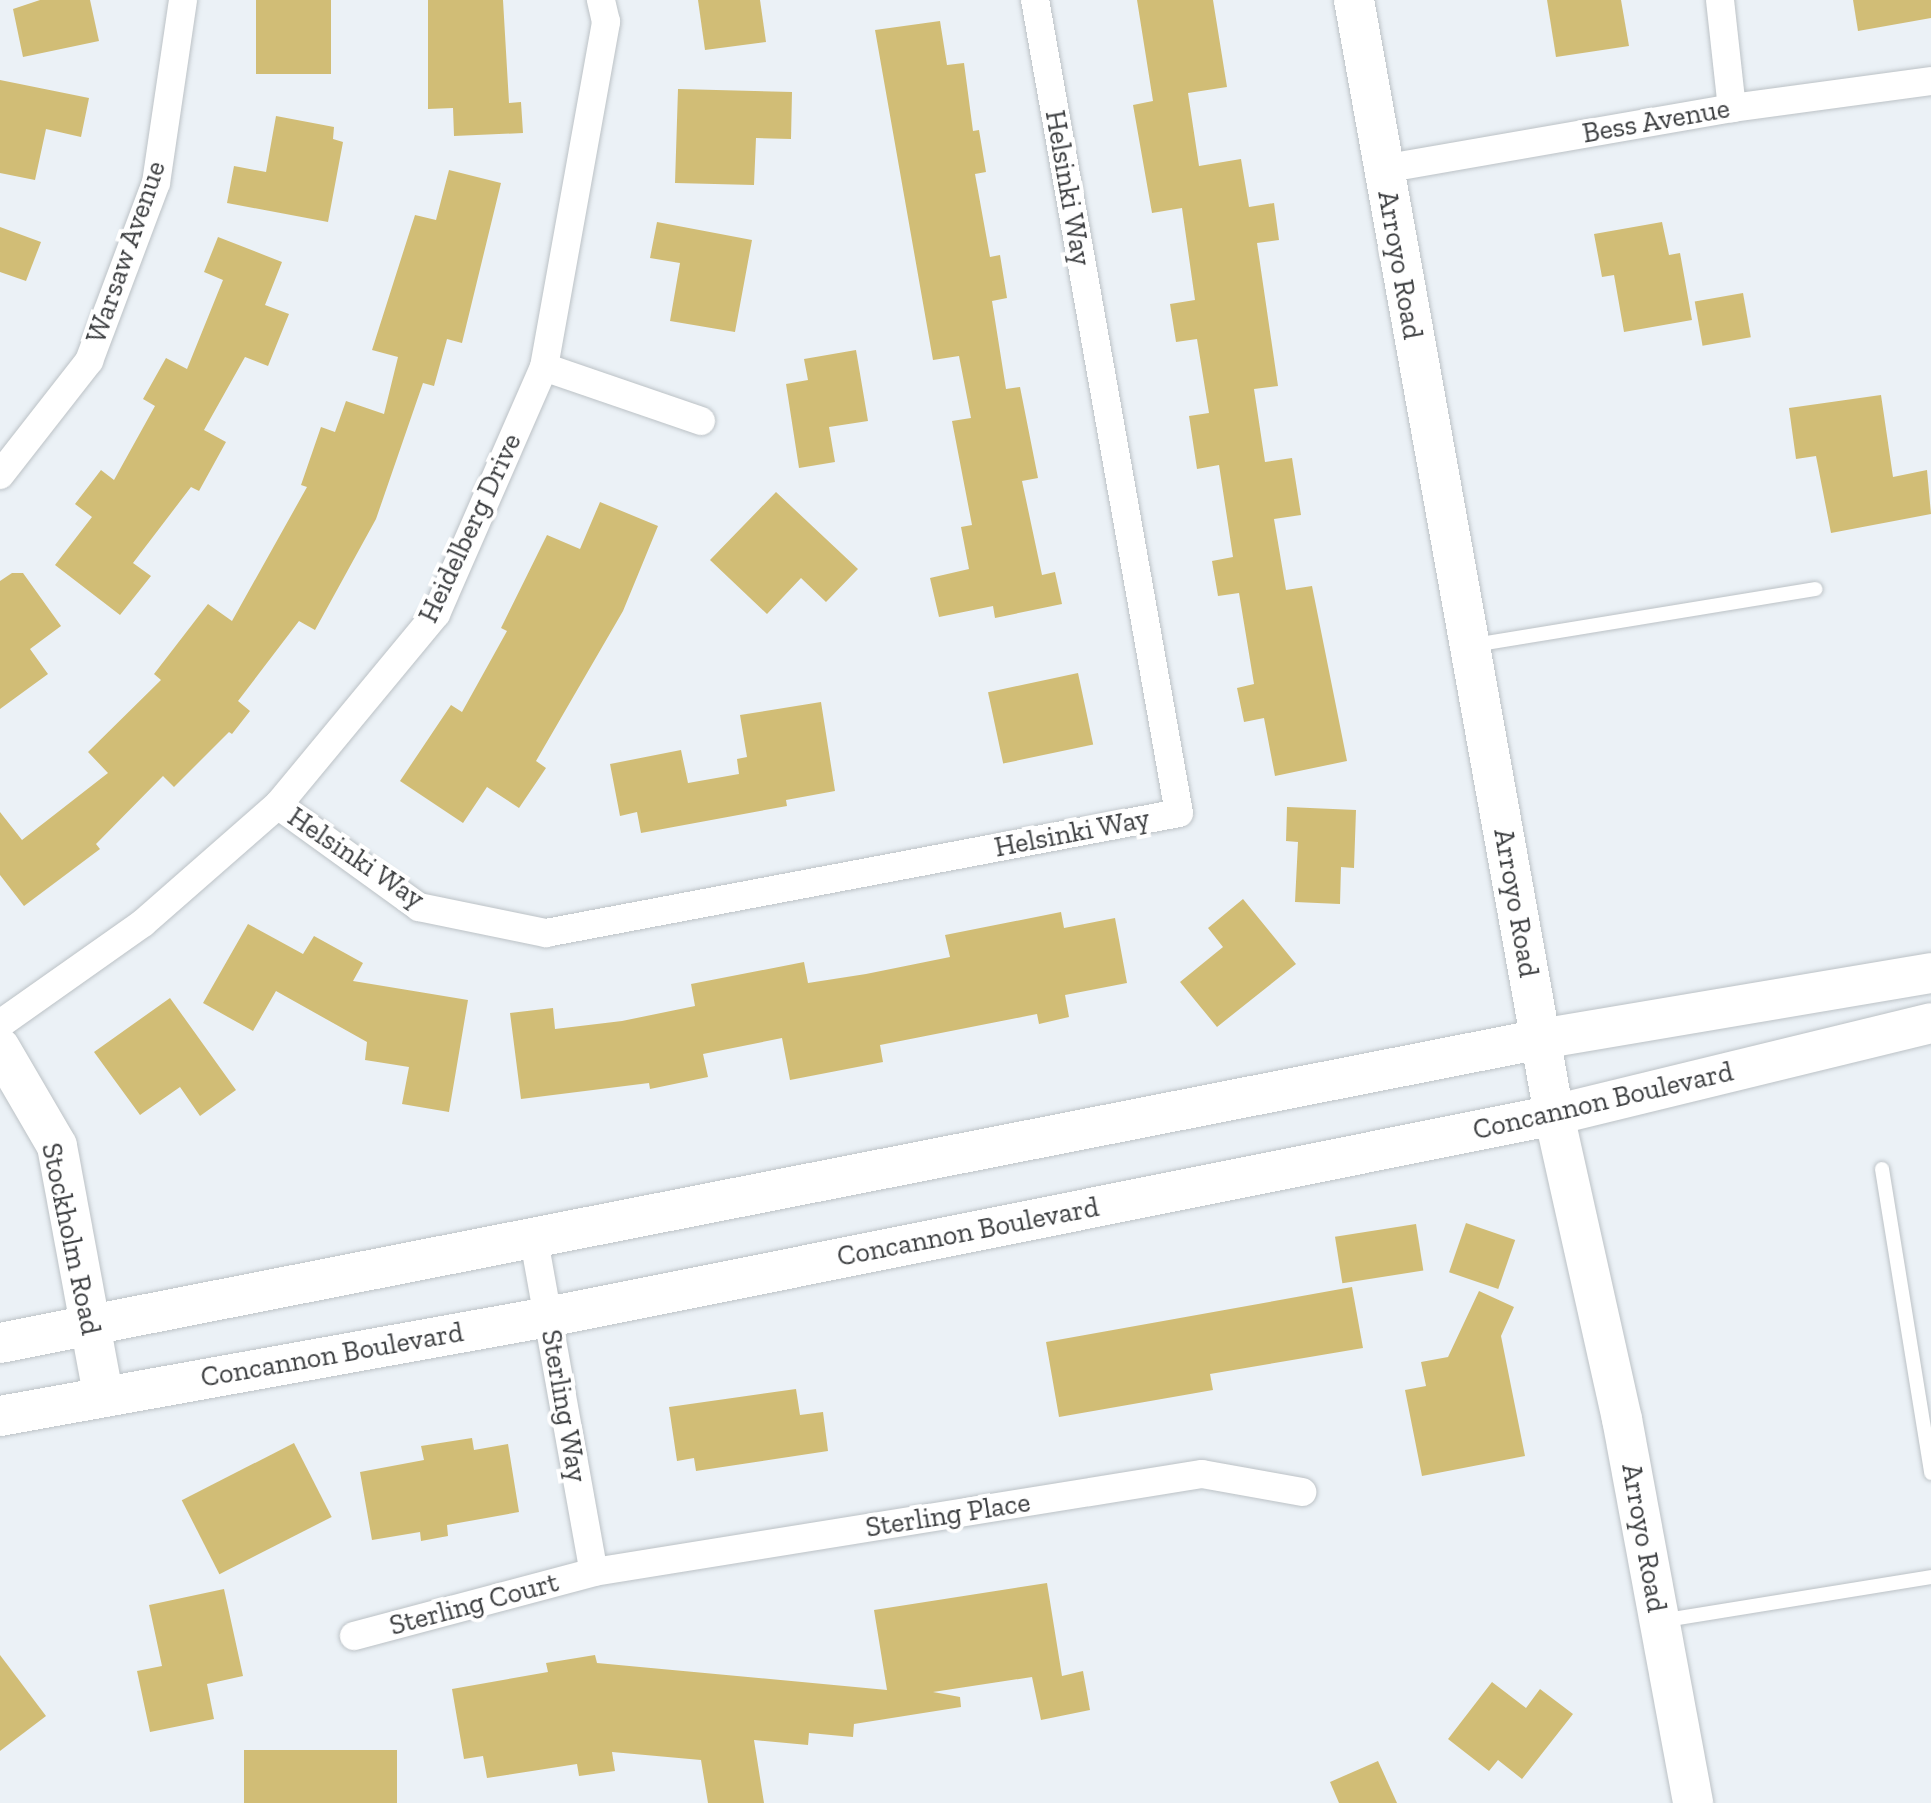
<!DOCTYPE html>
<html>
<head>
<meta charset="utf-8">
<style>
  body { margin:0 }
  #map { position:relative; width:1931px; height:1803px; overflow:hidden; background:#ebf1f6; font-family:"Zilla Slab",serif }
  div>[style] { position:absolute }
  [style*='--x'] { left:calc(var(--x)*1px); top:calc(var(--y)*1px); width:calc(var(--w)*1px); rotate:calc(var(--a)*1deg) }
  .building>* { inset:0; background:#d1bd76; transform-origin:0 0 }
  .roads { filter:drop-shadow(0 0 2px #bcc2c6) drop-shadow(0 0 2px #bcc2c6) }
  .lane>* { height:14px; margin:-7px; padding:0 7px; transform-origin:7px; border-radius:7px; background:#fff }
  .street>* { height:28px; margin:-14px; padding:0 14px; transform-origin:14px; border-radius:14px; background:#fff }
  .secondary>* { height:40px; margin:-20px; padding:0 20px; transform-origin:20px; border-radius:20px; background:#fff }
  span { translate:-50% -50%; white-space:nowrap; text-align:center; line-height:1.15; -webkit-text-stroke:8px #fff; paint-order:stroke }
  .street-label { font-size:28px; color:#3b3d3f }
</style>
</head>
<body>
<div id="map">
  <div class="building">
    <div style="clip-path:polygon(40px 0,90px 0,99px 41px,23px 57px,13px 9px)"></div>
    <div style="left:256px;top:0;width:75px;height:74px"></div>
    <div style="clip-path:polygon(428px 0,503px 0,509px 103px,521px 102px,523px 133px,454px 136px,453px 108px,428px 109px)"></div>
    <div style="clip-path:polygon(698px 0,760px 0,766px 42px,705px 50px)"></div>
    <div style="clip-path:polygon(1137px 0,1213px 0,1227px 87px,1188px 93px,1199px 166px,1241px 159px,1249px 207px,1274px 203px,1279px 240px,1257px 243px,1278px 386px,1254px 389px,1265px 462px,1292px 458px,1301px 515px,1274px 519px,1286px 590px,1312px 586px,1347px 761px,1275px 776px,1264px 718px,1244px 722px,1237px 688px,1254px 684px,1239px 593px,1218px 596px,1212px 561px,1233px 557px,1219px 465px,1197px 469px,1189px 416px,1209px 413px,1197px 339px,1176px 342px,1170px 304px,1195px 300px,1182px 208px,1152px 213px,1133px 105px,1153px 101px)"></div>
    <div style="clip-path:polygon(1547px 0,1621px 0,1629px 46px,1556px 57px)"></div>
    <div style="clip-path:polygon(1853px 0,1931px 0,1931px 18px,1858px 31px)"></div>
    <div style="clip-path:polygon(940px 21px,947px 65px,964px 63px,973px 131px,979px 130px,986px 172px,975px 174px,990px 257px,1000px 255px,1007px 298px,992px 301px,1006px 389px,1020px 387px,1038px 478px,1022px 481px,1042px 575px,1055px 572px,1062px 604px,995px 618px,993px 606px,939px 617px,930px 578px,969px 569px,961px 527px,972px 525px,952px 421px,971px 418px,959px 356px,933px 360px,875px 30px)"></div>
    <div style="clip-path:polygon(0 80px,89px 98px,81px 137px,46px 129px,35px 180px,0 173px)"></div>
    <div style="clip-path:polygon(678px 89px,792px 92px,791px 139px,756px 138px,754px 185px,675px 183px)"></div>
    <div style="clip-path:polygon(276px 116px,334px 127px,333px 139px,343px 142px,328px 222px,227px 203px,234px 166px,266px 172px)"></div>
    <div style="clip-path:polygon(449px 170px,501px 183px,462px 343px,447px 339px,434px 386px,423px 383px,376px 519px,315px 630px,299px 621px,238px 701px,250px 711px,232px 734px,229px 732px,174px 787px,163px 776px,96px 844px,100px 849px,24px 906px,0 875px,0 812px,22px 840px,108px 773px,88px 752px,161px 680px,154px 674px,208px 604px,232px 621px,307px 487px,301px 485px,321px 427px,335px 432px,346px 401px,384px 414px,398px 357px,372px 350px,415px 215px,436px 220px)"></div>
    <div style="clip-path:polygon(657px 222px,752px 240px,735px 332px,670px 321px,680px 263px,650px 258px)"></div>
    <div style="clip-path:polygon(1662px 222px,1669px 255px,1680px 253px,1692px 320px,1624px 332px,1614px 275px,1602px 277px,1594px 234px)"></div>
    <div style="clip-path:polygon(0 227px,41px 242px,26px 281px,0 272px)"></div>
    <div style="clip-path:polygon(218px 237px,282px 262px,265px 305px,289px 314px,268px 366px,245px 357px,204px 430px,226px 442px,199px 491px,191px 487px,133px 563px,151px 576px,120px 615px,55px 565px,92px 517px,75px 504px,101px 470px,114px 480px,155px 406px,143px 399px,166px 358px,187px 369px,223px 280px,204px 272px)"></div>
    <div style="left:1743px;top:293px;width:45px;height:49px;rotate:80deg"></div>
    <div style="clip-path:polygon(856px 350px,868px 421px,829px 427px,835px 462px,799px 468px,786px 384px,808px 380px,804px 359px)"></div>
    <div style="clip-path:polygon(1881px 395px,1893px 477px,1927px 470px,1931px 514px,1831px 533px,1816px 456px,1796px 459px,1789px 408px)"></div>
    <div style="clip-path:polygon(776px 492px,858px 569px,826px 602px,801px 578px,767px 614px,710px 560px)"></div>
    <div style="clip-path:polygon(600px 502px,658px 526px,623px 611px,536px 761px,546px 768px,519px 808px,487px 787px,463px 823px,400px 781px,451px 705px,462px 712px,507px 631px,501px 628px,547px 535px,580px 549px)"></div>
    <div style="clip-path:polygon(12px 573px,23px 573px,61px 626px,30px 649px,48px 674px,0 709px,0 581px)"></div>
    <div style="left:1078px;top:673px;width:73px;height:92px;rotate:78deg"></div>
    <div style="clip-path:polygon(821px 702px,835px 791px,786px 800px,787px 806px,641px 833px,637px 812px,620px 816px,610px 764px,681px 750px,688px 783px,739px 774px,737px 759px,747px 757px,740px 715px)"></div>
    <div style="clip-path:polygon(1287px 807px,1356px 810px,1354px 868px,1341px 867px,1340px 904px,1295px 902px,1298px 842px,1286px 841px)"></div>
    <div style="clip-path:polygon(1243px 899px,1296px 964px,1217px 1027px,1180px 982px,1223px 947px,1208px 928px)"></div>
    <div style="clip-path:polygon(1061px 912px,1064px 928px,1115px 918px,1127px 983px,1065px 995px,1069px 1017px,1039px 1024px,1037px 1014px,880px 1045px,883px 1062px,790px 1080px,782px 1038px,703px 1054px,708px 1077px,650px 1089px,649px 1083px,521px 1099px,510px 1013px,553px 1008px,555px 1029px,622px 1021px,695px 1006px,691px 984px,804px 962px,808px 983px,866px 974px,950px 957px,945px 935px)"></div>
    <div style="clip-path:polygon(248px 924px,303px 954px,314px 936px,363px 963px,353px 981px,468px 1000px,449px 1112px,402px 1104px,409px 1067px,365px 1060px,367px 1042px,276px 991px,253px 1031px,203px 1003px)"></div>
    <div style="clip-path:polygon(170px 998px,236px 1090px,200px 1116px,180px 1087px,140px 1115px,94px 1052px)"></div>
    <div style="left:1466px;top:1223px;width:52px;height:52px;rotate:19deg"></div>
    <div style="left:1416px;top:1224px;width:47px;height:82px;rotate:81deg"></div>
    <div style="clip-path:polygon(1352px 1287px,1363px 1348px,1210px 1374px,1213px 1390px,1059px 1417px,1046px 1342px)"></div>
    <div style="clip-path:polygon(1479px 1291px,1514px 1307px,1501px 1336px,1525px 1456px,1422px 1476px,1405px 1390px,1426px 1386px,1421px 1362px,1448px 1357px)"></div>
    <div style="clip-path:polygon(796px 1389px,800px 1415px,823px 1412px,828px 1451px,696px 1471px,694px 1458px,677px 1461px,669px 1407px)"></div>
    <div style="clip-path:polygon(472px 1438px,474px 1450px,508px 1444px,519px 1512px,447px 1525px,448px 1536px,421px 1541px,420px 1532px,372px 1540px,360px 1472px,424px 1460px,421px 1446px)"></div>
    <div style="left:294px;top:1443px;width:83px;height:126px;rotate:63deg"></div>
    <div style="clip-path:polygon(1047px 1583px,1062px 1676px,1083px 1671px,1090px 1710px,1041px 1720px,1032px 1677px,933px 1692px,960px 1697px,961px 1707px,854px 1724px,853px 1737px,809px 1733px,808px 1745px,754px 1740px,764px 1803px,708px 1803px,701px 1760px,612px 1752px,615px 1771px,579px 1776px,577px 1764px,487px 1778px,483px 1756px,464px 1759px,452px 1689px,548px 1672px,546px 1663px,595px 1655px,597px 1663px,887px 1690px,874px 1610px)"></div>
    <div style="clip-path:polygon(224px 1589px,243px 1676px,207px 1684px,214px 1719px,150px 1732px,137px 1671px,162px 1666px,149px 1605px)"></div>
    <div style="clip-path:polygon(0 1655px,46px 1716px,0 1751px)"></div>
    <div style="clip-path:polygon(1492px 1682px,1526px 1708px,1540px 1689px,1573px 1714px,1522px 1779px,1498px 1760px,1489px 1771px,1448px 1739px)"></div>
    <div style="left:244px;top:1750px;width:153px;height:53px"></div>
    <div style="clip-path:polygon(1378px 1761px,1397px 1803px,1339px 1803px,1330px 1782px)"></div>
  </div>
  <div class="roads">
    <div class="lane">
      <div style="--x:1474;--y:645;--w:346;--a:-9.3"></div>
      <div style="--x:1882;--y:1169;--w:308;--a:80.8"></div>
      <div style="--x:1660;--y:1621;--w:275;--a:-9.2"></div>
    </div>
    <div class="street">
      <div style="--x:1720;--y:0;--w:109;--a:83.7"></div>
      <div style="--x:1383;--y:169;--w:354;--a:-9.9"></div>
      <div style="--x:1732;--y:108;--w:201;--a:-7.7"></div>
      <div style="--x:544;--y:367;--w:166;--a:19"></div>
      <div style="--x:0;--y:475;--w:145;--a:-52"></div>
      <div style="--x:89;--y:361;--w:190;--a:-69.4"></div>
      <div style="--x:156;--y:183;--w:185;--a:-81.6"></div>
      <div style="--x:278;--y:805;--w:174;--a:35.9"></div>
      <div style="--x:419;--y:907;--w:130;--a:11.6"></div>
      <div style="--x:546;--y:933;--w:644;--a:-10.73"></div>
      <div style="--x:1179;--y:813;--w:826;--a:-100.04"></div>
      <div style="--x:0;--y:1024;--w:175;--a:-35.2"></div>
      <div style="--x:143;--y:923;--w:179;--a:-41.2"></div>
      <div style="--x:278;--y:805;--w:248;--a:-50.4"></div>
      <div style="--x:436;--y:614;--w:270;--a:-66.4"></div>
      <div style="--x:544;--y:367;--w:351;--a:-79.8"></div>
      <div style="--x:606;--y:22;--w:23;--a:-103"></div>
      <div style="--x:534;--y:1240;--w:337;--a:79.8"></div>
      <div style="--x:354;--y:1636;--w:248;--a:-14.9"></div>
      <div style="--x:594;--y:1572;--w:616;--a:-9.16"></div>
      <div style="--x:1202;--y:1474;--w:102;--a:10.2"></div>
    </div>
    <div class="secondary">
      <div style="--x:1354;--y:0;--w:1133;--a:79.83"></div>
      <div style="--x:1554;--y:1115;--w:312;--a:77.4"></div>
      <div style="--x:1622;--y:1419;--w:391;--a:79.5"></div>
      <div style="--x:0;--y:1048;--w:113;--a:59.8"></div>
      <div style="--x:57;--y:1146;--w:253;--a:79.5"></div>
      <div style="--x:0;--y:1343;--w:1571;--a:-11.16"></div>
      <div style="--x:1541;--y:1039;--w:396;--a:-9.6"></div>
      <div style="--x:0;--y:1416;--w:557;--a:-10.24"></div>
      <div style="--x:548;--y:1317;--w:1026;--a:-11.35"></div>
      <div style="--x:1554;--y:1115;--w:388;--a:-13.7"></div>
    </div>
  </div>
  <div class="street-label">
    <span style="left:1656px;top:121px;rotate:-10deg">Bess Avenue</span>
    <span style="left:1068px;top:188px;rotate:80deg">Helsinki Way</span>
    <span style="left:126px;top:252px;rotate:-71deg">Warsaw Avenue</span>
    <span style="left:1400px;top:265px;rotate:80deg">Arroyo Road</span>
    <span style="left:470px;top:528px;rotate:-65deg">Heidelberg Drive</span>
    <span style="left:1072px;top:833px;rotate:-11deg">Helsinki Way</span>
    <span style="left:356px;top:858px;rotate:34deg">Helsinki Way</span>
    <span style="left:1516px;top:903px;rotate:80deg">Arroyo Road</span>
    <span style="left:1603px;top:1101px;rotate:-13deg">Concannon Boulevard</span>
    <span style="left:968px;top:1232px;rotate:-11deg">Concannon Boulevard</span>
    <span style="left:71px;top:1239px;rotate:78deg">Stockholm Road</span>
    <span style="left:332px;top:1355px;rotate:-10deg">Concannon Boulevard</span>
    <span style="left:564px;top:1406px;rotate:80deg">Sterling Way</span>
    <span style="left:948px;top:1515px;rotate:-9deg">Sterling Place</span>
    <span style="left:1644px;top:1538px;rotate:80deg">Arroyo Road</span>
    <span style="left:474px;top:1604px;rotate:-15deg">Sterling Court</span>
  </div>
</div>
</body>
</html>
